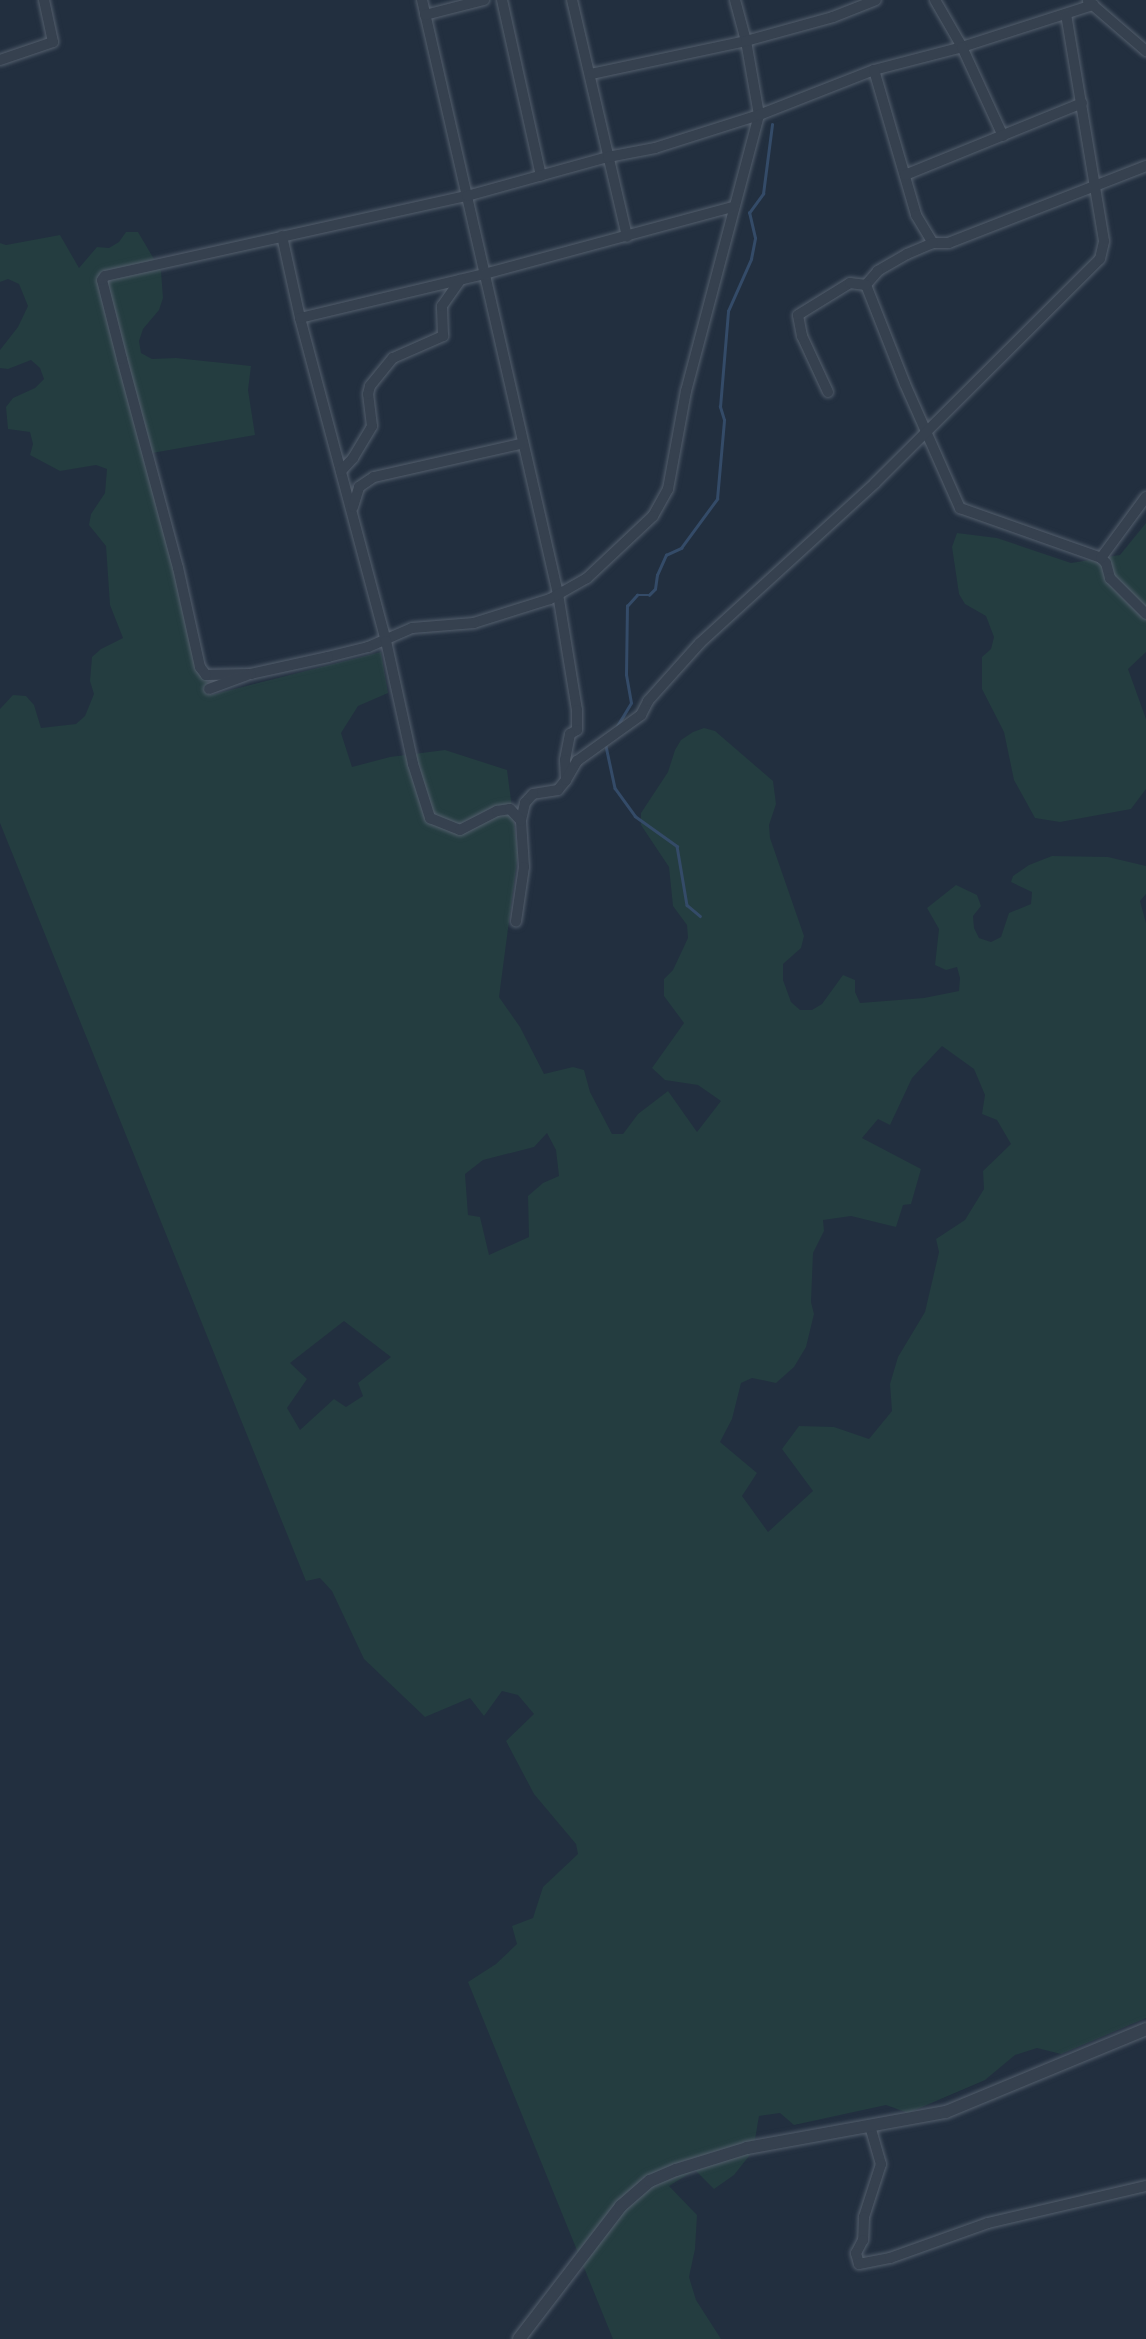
<!DOCTYPE html>
<html>
<head>
<meta charset="utf-8">
<style>
  body { margin:0 }
  #map { position:relative; width:1146px; height:2339px; overflow:hidden; background:#222f3f; font-family:"Archivo Narrow",sans-serif }
  div>[style] { position:absolute }
  [style*='--x'] { left:calc(var(--x)*1px); top:calc(var(--y)*1px); width:calc(var(--w)*1px); rotate:calc(var(--a)*1deg) }
  .green>* { inset:0; background:#243d40 }
  .stream>* { height:2.5px; margin:-1.25px; padding:0 1.25px; transform-origin:1.25px; border-radius:1.25px; background:#344b68 }
  .roads { filter:drop-shadow(0 0 2px #545f6d) drop-shadow(0 0 2px #545f6d) }
  .minor>* { height:10px; margin:-5px; padding:0 5px; transform-origin:5px; border-radius:5px; background:#36414f }
  .tertiary>* { height:12px; margin:-6px; padding:0 6px; transform-origin:6px; border-radius:6px; background:#36414f }
  span { translate:-50% -50%; white-space:nowrap; text-align:center; line-height:1.15; -webkit-text-stroke:5px #1b2634; paint-order:stroke }
</style>
</head>
<body>
<div id="map">
  <div class="green">
    <div style="clip-path:polygon(evenodd,126px 232px,138px 232px,161px 271px,163px 298px,159px 310px,143px 329px,139px 341px,141px 353px,152px 359px,176px 358px,251px 366px,248px 390px,255px 435px,152px 453px,211px 695px,381px 652px,388px 693px,358px 706px,341px 733px,352px 767px,390px 757px,445px 750px,507px 770px,518px 853px,499px 997px,520px 1027px,544px 1074px,573px 1067px,584px 1070px,590px 1092px,612px 1134px,623px 1134px,638px 1114px,668px 1091px,697px 1132px,721px 1101px,698px 1085px,665px 1080px,652px 1068px,684px 1023px,664px 996px,664px 979px,673px 970px,688px 938px,687px 925px,673px 906px,669px 867px,641px 825px,641px 813px,668px 772px,675px 750px,681px 740px,693px 732px,704px 728px,715px 731px,773px 781px,776px 804px,769px 825px,770px 838px,804px 936px,801px 948px,783px 964px,783px 980px,791px 1002px,800px 1010px,812px 1010px,822px 1004px,843px 975px,855px 980px,855px 992px,860px 1003px,924px 998px,959px 991px,960px 978px,957px 967px,946px 970px,935px 965px,939px 929px,927px 908px,956px 885px,977px 895px,981px 906px,973px 916px,974px 928px,979px 938px,991px 942px,1001px 937px,1009px 913px,1031px 904px,1032px 892px,1011px 882px,1013px 876px,1029px 865px,1052px 856px,1108px 857px,1146px 866px,1146px 894px,1140px 901px,1146px 923px,1146px 2018px,1061px 2054px,1037px 2048px,1015px 2055px,985px 2080px,908px 2113px,886px 2105px,794px 2125px,780px 2113px,759px 2116px,753px 2151px,734px 2175px,714px 2189px,695px 2170px,669px 2186px,697px 2215px,695px 2249px,689px 2277px,696px 2300px,721px 2339px,613px 2339px,468px 1982px,496px 1964px,517px 1944px,512px 1926px,533px 1918px,543px 1887px,578px 1854px,576px 1844px,534px 1794px,506px 1741px,534px 1714px,518px 1695px,502px 1691px,484px 1716px,470px 1698px,425px 1717px,364px 1659px,332px 1591px,320px 1578px,306px 1581px,0 823px,0 709px,13px 695px,26px 696px,34px 705px,41px 728px,76px 724px,85px 716px,94px 694px,90px 681px,92px 657px,101px 649px,123px 638px,110px 605px,106px 546px,89px 525px,91px 514px,105px 493px,107px 469px,96px 465px,60px 471px,30px 455px,33px 444px,30px 432px,8px 429px,6px 407px,13px 398px,35px 388px,44px 379px,40px 368px,31px 360px,8px 369px,0 368px,0 350px,18px 327px,28px 306px,19px 284px,8px 279px,0 282px,0 243px,6px 245px,60px 235px,79px 268px,97px 247px,109px 248px,119px 242px,126px 232px,942px 1046px,974px 1069px,985px 1095px,982px 1114px,997px 1120px,1011px 1144px,983px 1171px,984px 1189px,965px 1220px,936px 1239px,939px 1252px,925px 1312px,898px 1357px,890px 1384px,892px 1411px,869px 1439px,834px 1427px,799px 1426px,782px 1449px,813px 1491px,768px 1532px,742px 1496px,757px 1473px,720px 1442px,732px 1419px,741px 1383px,752px 1378px,776px 1383px,794px 1367px,806px 1347px,814px 1314px,811px 1302px,813px 1253px,824px 1231px,823px 1220px,851px 1216px,896px 1227px,903px 1205px,911px 1204px,921px 1169px,862px 1138px,878px 1119px,890px 1125px,912px 1078px,942px 1046px,126px 232px,547px 1133px,556px 1150px,559px 1176px,543px 1183px,528px 1196px,529px 1237px,489px 1255px,480px 1217px,468px 1215px,465px 1174px,483px 1160px,534px 1147px,547px 1133px,126px 232px,344px 1321px,391px 1357px,358px 1383px,363px 1396px,346px 1407px,334px 1399px,300px 1430px,287px 1408px,307px 1379px,290px 1363px,344px 1321px)"></div>
    <div style="clip-path:polygon(1146px 523px,1146px 652px,1128px 669px,1146px 719px,1146px 789px,1131px 809px,1060px 822px,1035px 818px,1014px 780px,1004px 732px,982px 689px,982px 657px,991px 649px,994px 637px,986px 616px,965px 604px,959px 594px,952px 547px,957px 533px,997px 538px,1071px 563px,1120px 555px)"></div>
  </div>
  <div class="stream">
    <div style="--x:616;--y:728;--w:29;--a:-59"></div>
    <div style="--x:631;--y:703;--w:28;--a:-100"></div>
    <div style="--x:626;--y:675;--w:69;--a:-89.2"></div>
    <div style="--x:627;--y:606;--w:15;--a:-48"></div>
    <div style="--x:637;--y:595;--w:12;--a:0"></div>
    <div style="--x:649;--y:595;--w:8;--a:-45"></div>
    <div style="--x:655;--y:589;--w:14;--a:-82"></div>
    <div style="--x:657;--y:575;--w:22;--a:-66"></div>
    <div style="--x:666;--y:555;--w:17;--a:-25"></div>
    <div style="--x:681;--y:548;--w:61;--a:-53.7"></div>
    <div style="--x:717;--y:499;--w:79;--a:-84.9"></div>
    <div style="--x:724;--y:420;--w:14;--a:-107"></div>
    <div style="--x:720;--y:407;--w:96;--a:-85.2"></div>
    <div style="--x:728;--y:311;--w:57;--a:-66.1"></div>
    <div style="--x:751;--y:259;--w:21;--a:-79"></div>
    <div style="--x:755;--y:238;--w:26;--a:-103"></div>
    <div style="--x:749;--y:213;--w:24;--a:-54"></div>
    <div style="--x:763;--y:194;--w:70;--a:-82.6"></div>
    <div style="--x:606;--y:746;--w:43;--a:77.9"></div>
    <div style="--x:615;--y:788;--w:34;--a:54"></div>
    <div style="--x:635;--y:816;--w:52;--a:35.5"></div>
    <div style="--x:677;--y:846;--w:60;--a:80.4"></div>
    <div style="--x:687;--y:905;--w:17;--a:40"></div>
  </div>
  <div class="roads">
    <div class="minor">
      <div style="--x:422;--y:0;--w:609;--a:77.1"></div>
      <div style="--x:558;--y:594;--w:118;--a:80.7"></div>
      <div style="--x:577;--y:710;--w:20;--a:90"></div>
      <div style="--x:577;--y:730;--w:8;--a:150"></div>
      <div style="--x:570;--y:734;--w:26;--a:101"></div>
      <div style="--x:565;--y:760;--w:20;--a:87"></div>
      <div style="--x:566;--y:780;--w:13;--a:129"></div>
      <div style="--x:558;--y:790;--w:25;--a:171"></div>
      <div style="--x:533;--y:794;--w:12;--a:132"></div>
      <div style="--x:525;--y:803;--w:18;--a:103"></div>
      <div style="--x:521;--y:821;--w:46;--a:86.3"></div>
      <div style="--x:524;--y:867;--w:55;--a:98.4"></div>
      <div style="--x:502;--y:0;--w:180;--a:77.5"></div>
      <div style="--x:572;--y:0;--w:243;--a:76.9"></div>
      <div style="--x:735;--y:0;--w:42;--a:75"></div>
      <div style="--x:746;--y:41;--w:75;--a:80"></div>
      <div style="--x:759;--y:115;--w:285;--a:104.8"></div>
      <div style="--x:686;--y:391;--w:100;--a:100.4"></div>
      <div style="--x:668;--y:489;--w:31;--a:119"></div>
      <div style="--x:653;--y:516;--w:91;--a:136.8"></div>
      <div style="--x:587;--y:578;--w:43;--a:150.4"></div>
      <div style="--x:550;--y:599;--w:80;--a:162.5"></div>
      <div style="--x:474;--y:623;--w:62;--a:175.4"></div>
      <div style="--x:412;--y:628;--w:48;--a:156.6"></div>
      <div style="--x:368;--y:647;--w:41;--a:166"></div>
      <div style="--x:328;--y:657;--w:79;--a:167.6"></div>
      <div style="--x:251;--y:674;--w:45;--a:178.7"></div>
      <div style="--x:206;--y:675;--w:10;--a:-127"></div>
      <div style="--x:200;--y:667;--w:101;--a:-102.5"></div>
      <div style="--x:178;--y:568;--w:216;--a:-105"></div>
      <div style="--x:122;--y:359;--w:81;--a:-104.2"></div>
      <div style="--x:102;--y:280;--w:5;--a:-53"></div>
      <div style="--x:105;--y:276;--w:371;--a:-12.5"></div>
      <div style="--x:467;--y:196;--w:146;--a:-15.5"></div>
      <div style="--x:608;--y:157;--w:48;--a:-10.8"></div>
      <div style="--x:655;--y:148;--w:109;--a:-17.6"></div>
      <div style="--x:759;--y:115;--w:123;--a:-21.4"></div>
      <div style="--x:874;--y:70;--w:91;--a:-14.6"></div>
      <div style="--x:962;--y:47;--w:138;--a:-17.8"></div>
      <div style="--x:935;--y:0;--w:54;--a:60.1"></div>
      <div style="--x:962;--y:47;--w:98;--a:65.3"></div>
      <div style="--x:1088;--y:1;--w:77;--a:40.8"></div>
      <div style="--x:425;--y:15;--w:61;--a:-14.3"></div>
      <div style="--x:0;--y:60;--w:56;--a:-18.8"></div>
      <div style="--x:53;--y:42;--w:43;--a:-102.1"></div>
      <div style="--x:874;--y:70;--w:151;--a:73.8"></div>
      <div style="--x:916;--y:215;--w:33;--a:59"></div>
      <div style="--x:591;--y:74;--w:158;--a:-12"></div>
      <div style="--x:746;--y:41;--w:90;--a:-15.4"></div>
      <div style="--x:833;--y:17;--w:46;--a:-21.6"></div>
      <div style="--x:1146;--y:166;--w:212;--a:158.7"></div>
      <div style="--x:949;--y:243;--w:16;--a:180"></div>
      <div style="--x:933;--y:243;--w:28;--a:157"></div>
      <div style="--x:907;--y:254;--w:34;--a:150"></div>
      <div style="--x:878;--y:271;--w:18;--a:131"></div>
      <div style="--x:866;--y:285;--w:106;--a:68.5"></div>
      <div style="--x:905;--y:384;--w:136;--a:66.1"></div>
      <div style="--x:960;--y:508;--w:150;--a:19.5"></div>
      <div style="--x:1101;--y:558;--w:7;--a:45"></div>
      <div style="--x:1106;--y:563;--w:16;--a:75"></div>
      <div style="--x:1110;--y:578;--w:51;--a:45"></div>
      <div style="--x:905;--y:175;--w:191;--a:-22.1"></div>
      <div style="--x:282;--y:236;--w:84;--a:77.6"></div>
      <div style="--x:300;--y:318;--w:334;--a:75.1"></div>
      <div style="--x:386;--y:641;--w:126;--a:77.6"></div>
      <div style="--x:413;--y:764;--w:57;--a:72.5"></div>
      <div style="--x:430;--y:818;--w:32;--a:22"></div>
      <div style="--x:460;--y:830;--w:42;--a:-27.2"></div>
      <div style="--x:497;--y:811;--w:13;--a:-9"></div>
      <div style="--x:510;--y:809;--w:16;--a:47"></div>
      <div style="--x:300;--y:318;--w:189;--a:-13.4"></div>
      <div style="--x:484;--y:274;--w:258;--a:-15.1"></div>
      <div style="--x:828;--y:392;--w:62;--a:-114.9"></div>
      <div style="--x:802;--y:336;--w:21;--a:-101"></div>
      <div style="--x:798;--y:315;--w:61;--a:-31.6"></div>
      <div style="--x:850;--y:283;--w:16;--a:7"></div>
      <div style="--x:341;--y:471;--w:18;--a:-47"></div>
      <div style="--x:353;--y:458;--w:37;--a:-59"></div>
      <div style="--x:372;--y:426;--w:32;--a:-97"></div>
      <div style="--x:368;--y:394;--w:8;--a:-76"></div>
      <div style="--x:370;--y:386;--w:36;--a:-51"></div>
      <div style="--x:393;--y:358;--w:55;--a:-23.7"></div>
      <div style="--x:443;--y:336;--w:30;--a:-92"></div>
      <div style="--x:442;--y:306;--w:32;--a:-55"></div>
      <div style="--x:353;--y:507;--w:21;--a:-73"></div>
      <div style="--x:359;--y:487;--w:18;--a:-34"></div>
      <div style="--x:374;--y:477;--w:151;--a:-12.7"></div>
      <div style="--x:1101;--y:558;--w:76;--a:-53.6"></div>
      <div style="--x:209;--y:689;--w:40;--a:-20.2"></div>
      <div style="--x:566;--y:780;--w:22;--a:-60"></div>
      <div style="--x:577;--y:761;--w:79;--a:-35.7"></div>
      <div style="--x:641;--y:715;--w:16;--a:-63"></div>
      <div style="--x:648;--y:701;--w:78;--a:-48.1"></div>
      <div style="--x:700;--y:643;--w:237;--a:-42.4"></div>
      <div style="--x:875;--y:483;--w:317;--a:-44.9"></div>
      <div style="--x:1100;--y:259;--w:18;--a:-77"></div>
      <div style="--x:1104;--y:241;--w:230;--a:-99.5"></div>
      <div style="--x:870;--y:2126;--w:40;--a:74"></div>
      <div style="--x:881;--y:2164;--w:56;--a:107.8"></div>
      <div style="--x:864;--y:2217;--w:23;--a:92"></div>
      <div style="--x:863;--y:2240;--w:15;--a:118"></div>
      <div style="--x:856;--y:2253;--w:11;--a:75"></div>
      <div style="--x:859;--y:2264;--w:32;--a:-11"></div>
      <div style="--x:890;--y:2258;--w:104;--a:-19.7"></div>
      <div style="--x:988;--y:2223;--w:162;--a:-13.2"></div>
    </div>
    <div class="tertiary">
      <div style="--x:519;--y:2339;--w:168;--a:-52.5"></div>
      <div style="--x:621;--y:2206;--w:38;--a:-41"></div>
      <div style="--x:650;--y:2181;--w:28;--a:-23"></div>
      <div style="--x:676;--y:2170;--w:74;--a:-17.2"></div>
      <div style="--x:747;--y:2148;--w:202;--a:-10.3"></div>
      <div style="--x:946;--y:2112;--w:217;--a:-22.5"></div>
    </div>
  </div>
</div>
</body>
</html>
